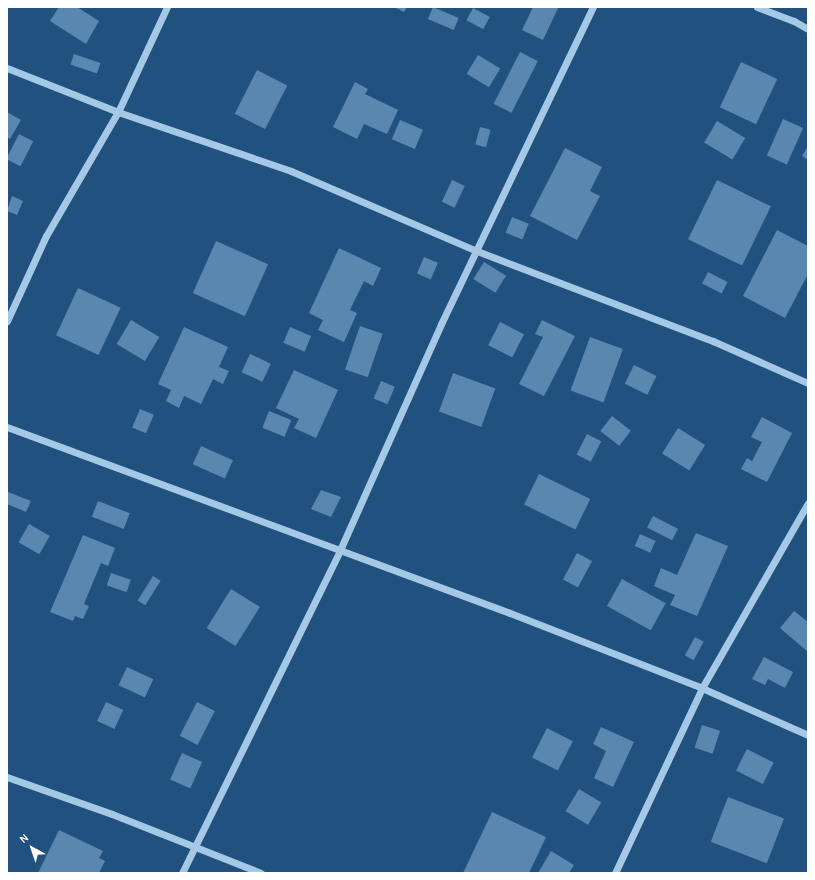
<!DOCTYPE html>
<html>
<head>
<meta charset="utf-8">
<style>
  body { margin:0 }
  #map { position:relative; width:815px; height:880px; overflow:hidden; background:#21517f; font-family:Karla,sans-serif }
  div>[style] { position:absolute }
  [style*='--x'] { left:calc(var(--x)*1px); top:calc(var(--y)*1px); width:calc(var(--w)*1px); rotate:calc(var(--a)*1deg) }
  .building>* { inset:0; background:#5a87b0; transform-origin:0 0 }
  .minor>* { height:7px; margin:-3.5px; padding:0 3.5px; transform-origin:3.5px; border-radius:3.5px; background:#a6c8e7 }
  span { translate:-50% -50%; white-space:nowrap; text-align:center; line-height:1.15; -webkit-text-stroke:4px #21517f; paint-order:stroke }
  .frame { position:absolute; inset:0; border:8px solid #fff; pointer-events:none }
  .north { position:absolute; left:12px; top:828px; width:40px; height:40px; -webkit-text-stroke:3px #21517f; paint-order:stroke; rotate:320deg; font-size:11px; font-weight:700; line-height:16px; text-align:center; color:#fff }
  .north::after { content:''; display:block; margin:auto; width:14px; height:18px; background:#fff; clip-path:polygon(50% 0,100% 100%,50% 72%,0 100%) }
</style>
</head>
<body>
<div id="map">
  <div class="building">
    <div style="clip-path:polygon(59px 7px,77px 7px,99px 21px,86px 44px,50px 21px)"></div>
    <div style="clip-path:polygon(394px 7px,407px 7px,404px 12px)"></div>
    <div style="left:433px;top:7px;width:28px;height:13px;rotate:23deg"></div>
    <div style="clip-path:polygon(533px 7px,558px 8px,543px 40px,522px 30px)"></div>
    <div style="left:473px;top:8px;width:19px;height:14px;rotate:28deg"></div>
    <div style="left:520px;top:52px;width:20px;height:58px;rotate:27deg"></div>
    <div style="left:74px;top:54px;width:28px;height:11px;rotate:19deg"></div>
    <div style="left:478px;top:55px;width:26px;height:22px;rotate:31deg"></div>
    <div style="left:741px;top:62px;width:40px;height:50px;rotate:25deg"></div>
    <div style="left:257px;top:70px;width:34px;height:49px;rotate:27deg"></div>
    <div style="clip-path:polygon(355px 82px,368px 89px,365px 94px,398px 110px,387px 134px,364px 124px,357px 139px,333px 127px)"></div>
    <div style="clip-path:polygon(7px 112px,21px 120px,10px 139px,7px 137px)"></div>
    <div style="left:783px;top:119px;width:22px;height:40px;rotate:24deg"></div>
    <div style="left:400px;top:120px;width:25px;height:21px;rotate:23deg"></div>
    <div style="left:717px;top:121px;width:33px;height:25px;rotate:31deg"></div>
    <div style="left:480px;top:127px;width:11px;height:18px;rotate:15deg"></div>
    <div style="left:19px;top:134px;width:16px;height:28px;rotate:27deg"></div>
    <div style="clip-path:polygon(808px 146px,808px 160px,802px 156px)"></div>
    <div style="clip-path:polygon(565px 148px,602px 167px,590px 191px,600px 196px,577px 240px,530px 216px)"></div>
    <div style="left:452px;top:180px;width:14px;height:24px;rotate:25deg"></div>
    <div style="left:717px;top:180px;width:60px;height:66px;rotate:26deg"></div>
    <div style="clip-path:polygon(12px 196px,23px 201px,17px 215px,7px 211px)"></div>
    <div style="left:512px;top:217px;width:18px;height:17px;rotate:22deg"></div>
    <div style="clip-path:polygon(777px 230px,808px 246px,808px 274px,785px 318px,743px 296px)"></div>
    <div style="left:216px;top:241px;width:57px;height:57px;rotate:24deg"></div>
    <div style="clip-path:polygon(339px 248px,381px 268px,373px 286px,364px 281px,350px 310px,357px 313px,344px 342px,318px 330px,323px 320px,309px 313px)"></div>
    <div style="left:424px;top:257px;width:15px;height:18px;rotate:23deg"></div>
    <div style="left:484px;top:262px;width:26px;height:20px;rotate:32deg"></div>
    <div style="left:708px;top:272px;width:22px;height:13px;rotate:27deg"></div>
    <div style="left:78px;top:288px;width:47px;height:52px;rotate:25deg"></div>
    <div style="left:131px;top:320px;width:33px;height:28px;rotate:31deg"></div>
    <div style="clip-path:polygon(542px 320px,575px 336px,544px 396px,519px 384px,543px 337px,535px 334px)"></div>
    <div style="left:500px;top:322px;width:27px;height:26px;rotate:27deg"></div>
    <div style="left:360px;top:326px;width:24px;height:46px;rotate:19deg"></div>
    <div style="clip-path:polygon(184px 327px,228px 347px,219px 367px,229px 371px,223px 384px,213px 379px,201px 404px,184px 396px,179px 408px,166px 401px,171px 390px,158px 384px)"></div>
    <div style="left:290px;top:327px;width:23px;height:17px;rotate:23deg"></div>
    <div style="left:590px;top:337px;width:35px;height:57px;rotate:20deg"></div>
    <div style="left:250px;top:354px;width:23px;height:20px;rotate:25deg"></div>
    <div style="left:634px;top:365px;width:25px;height:21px;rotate:26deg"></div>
    <div style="clip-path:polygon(294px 370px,338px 390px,316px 438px,294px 428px,299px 419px,276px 408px)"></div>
    <div style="left:453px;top:373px;width:45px;height:41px;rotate:20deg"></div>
    <div style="left:381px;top:381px;width:15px;height:19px;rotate:23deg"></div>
    <div style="left:140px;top:409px;width:15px;height:20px;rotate:23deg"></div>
    <div style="left:269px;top:411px;width:24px;height:18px;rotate:22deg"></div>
    <div style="left:612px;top:416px;width:24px;height:19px;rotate:38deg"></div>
    <div style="clip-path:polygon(762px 417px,792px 433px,767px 482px,741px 469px,747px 458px,752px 461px,762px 442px,751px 437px)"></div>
    <div style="left:678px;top:428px;width:32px;height:30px;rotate:32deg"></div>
    <div style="left:587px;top:434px;width:16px;height:23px;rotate:27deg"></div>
    <div style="left:201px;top:446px;width:35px;height:20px;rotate:24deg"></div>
    <div style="left:539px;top:474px;width:57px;height:34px;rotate:26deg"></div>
    <div style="clip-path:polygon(321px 490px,341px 497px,331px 517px,311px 509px)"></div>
    <div style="clip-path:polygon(8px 492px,31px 501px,26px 512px,7px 504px)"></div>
    <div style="left:98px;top:501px;width:34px;height:17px;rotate:21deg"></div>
    <div style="left:653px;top:516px;width:28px;height:13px;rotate:27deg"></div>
    <div style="left:29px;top:524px;width:24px;height:21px;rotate:30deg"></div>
    <div style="clip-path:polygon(696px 533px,728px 546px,697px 616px,670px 605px,675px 595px,654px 586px,661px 568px,677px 575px)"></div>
    <div style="left:640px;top:534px;width:17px;height:13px;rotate:24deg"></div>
    <div style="clip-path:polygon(83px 535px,115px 548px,108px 566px,101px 563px,84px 604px,89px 606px,83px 619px,75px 616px,73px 621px,50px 612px)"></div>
    <div style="left:577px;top:553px;width:17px;height:30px;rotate:28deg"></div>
    <div style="left:111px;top:573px;width:21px;height:13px;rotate:19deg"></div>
    <div style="left:153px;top:576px;width:9px;height:29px;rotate:32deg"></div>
    <div style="left:622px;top:579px;width:50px;height:31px;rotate:29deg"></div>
    <div style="left:231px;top:589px;width:34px;height:46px;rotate:32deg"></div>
    <div style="clip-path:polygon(794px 611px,808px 622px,808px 652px,780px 628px)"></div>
    <div style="left:695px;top:637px;width:10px;height:21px;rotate:29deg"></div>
    <div style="clip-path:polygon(764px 657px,793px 672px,785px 688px,768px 679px,765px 685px,752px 679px)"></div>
    <div style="left:127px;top:667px;width:29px;height:20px;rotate:25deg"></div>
    <div style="left:106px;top:702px;width:19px;height:21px;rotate:25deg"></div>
    <div style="left:197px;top:702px;width:20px;height:38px;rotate:27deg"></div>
    <div style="left:702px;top:725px;width:19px;height:24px;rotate:18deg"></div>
    <div style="clip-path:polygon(601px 727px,634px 742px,613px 787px,594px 778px,606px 751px,593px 744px)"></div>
    <div style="left:547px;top:728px;width:29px;height:33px;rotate:27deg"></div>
    <div style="left:747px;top:749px;width:30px;height:24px;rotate:27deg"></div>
    <div style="left:182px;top:753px;width:22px;height:29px;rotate:24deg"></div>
    <div style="left:579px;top:789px;width:26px;height:26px;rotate:31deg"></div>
    <div style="left:728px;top:797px;width:60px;height:48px;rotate:21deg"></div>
    <div style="clip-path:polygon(492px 812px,546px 837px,529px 873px,463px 873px)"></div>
    <div style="clip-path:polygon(59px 830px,103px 851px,99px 858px,105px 861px,99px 873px,38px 873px)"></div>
    <div style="clip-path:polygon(551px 851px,574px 865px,569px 873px,538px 873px)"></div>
  </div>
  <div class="minor">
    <div style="--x:757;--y:7;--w:40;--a:21"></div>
    <div style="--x:794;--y:21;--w:16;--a:30"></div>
    <div style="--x:7;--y:68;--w:119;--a:21.6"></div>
    <div style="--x:118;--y:112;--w:183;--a:18.8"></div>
    <div style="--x:291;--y:171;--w:202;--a:23.3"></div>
    <div style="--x:477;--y:251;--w:253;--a:20.9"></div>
    <div style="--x:713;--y:341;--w:104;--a:23.9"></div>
    <div style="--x:7;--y:321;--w:94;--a:-65.4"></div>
    <div style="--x:46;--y:236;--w:143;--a:-59.9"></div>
    <div style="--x:118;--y:112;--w:116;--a:-65"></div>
    <div style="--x:7;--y:427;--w:536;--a:20.29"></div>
    <div style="--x:510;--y:613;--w:206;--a:21.3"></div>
    <div style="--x:702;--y:688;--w:116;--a:23.9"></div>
    <div style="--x:7;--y:777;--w:111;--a:19.4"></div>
    <div style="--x:112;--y:814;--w:160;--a:21.6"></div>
    <div style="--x:182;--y:873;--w:360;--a:-63.9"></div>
    <div style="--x:340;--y:550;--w:248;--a:-65.9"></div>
    <div style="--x:441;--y:324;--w:352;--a:-64.4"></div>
    <div style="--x:615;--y:873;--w:204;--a:-64.8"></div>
    <div style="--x:702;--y:688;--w:213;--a:-60.2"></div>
  </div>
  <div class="frame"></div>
  <div class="north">N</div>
</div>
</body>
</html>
